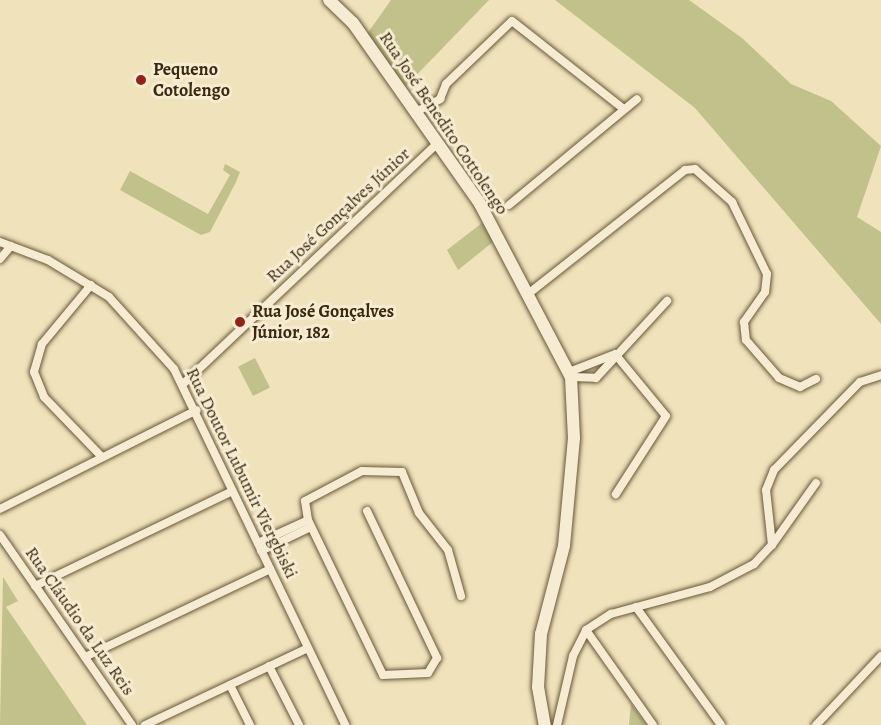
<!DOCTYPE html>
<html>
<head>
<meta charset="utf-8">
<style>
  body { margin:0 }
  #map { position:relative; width:881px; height:725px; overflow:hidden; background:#f0e2bb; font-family:Alegreya,serif }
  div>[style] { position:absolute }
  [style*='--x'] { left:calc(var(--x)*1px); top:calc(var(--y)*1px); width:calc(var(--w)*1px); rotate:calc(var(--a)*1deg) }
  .green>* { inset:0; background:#c0c18b; transform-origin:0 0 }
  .roads { filter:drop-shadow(0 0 2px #685739) drop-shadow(0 0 2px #685739) }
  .minor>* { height:8px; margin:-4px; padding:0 4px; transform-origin:4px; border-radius:4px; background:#f5ecd3 }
  .secondary>* { height:12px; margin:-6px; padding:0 6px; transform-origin:6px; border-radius:6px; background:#f5ecd3 }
  .dots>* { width:16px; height:16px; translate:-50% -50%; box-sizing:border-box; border:3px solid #f5ecd3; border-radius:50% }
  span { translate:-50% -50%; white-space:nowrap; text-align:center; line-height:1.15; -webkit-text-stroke:6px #f5ecd3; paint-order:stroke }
  .poi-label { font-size:18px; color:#3b290e; font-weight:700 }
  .left { translate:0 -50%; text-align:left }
  .street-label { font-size:18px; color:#3b290e }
</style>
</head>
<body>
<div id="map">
  <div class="green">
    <div style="clip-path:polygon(391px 0,489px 0,404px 88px,367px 34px)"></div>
    <div style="clip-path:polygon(555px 0,689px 0,742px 38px,791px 84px,831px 101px,881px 146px,857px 217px,881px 232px,881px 324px,695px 108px)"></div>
    <div style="clip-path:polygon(225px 164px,240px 172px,236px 182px,210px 232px,201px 235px,120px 190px,130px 171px,208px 214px,230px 175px,223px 170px)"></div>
    <div style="clip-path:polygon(482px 223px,493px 242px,458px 270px,447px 250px)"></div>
    <div style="left:255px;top:358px;width:33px;height:19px;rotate:63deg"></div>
    <div style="clip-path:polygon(3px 577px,18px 601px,6px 607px,87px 725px,0 725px)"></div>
    <div style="clip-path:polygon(631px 704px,646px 725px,629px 725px)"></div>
  </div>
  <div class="roads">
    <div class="minor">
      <div style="--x:414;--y:113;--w:30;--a:-28"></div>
      <div style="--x:440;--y:99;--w:16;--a:-68"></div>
      <div style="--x:446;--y:84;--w:91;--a:-43.7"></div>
      <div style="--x:512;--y:21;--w:142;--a:38.2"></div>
      <div style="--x:509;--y:205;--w:166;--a:-39.6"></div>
      <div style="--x:0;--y:242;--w:51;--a:20.6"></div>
      <div style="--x:48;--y:260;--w:71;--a:31.2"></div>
      <div style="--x:109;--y:297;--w:97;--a:47.9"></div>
      <div style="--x:174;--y:369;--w:395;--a:64.3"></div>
      <div style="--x:0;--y:259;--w:17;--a:-50"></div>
      <div style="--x:91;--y:285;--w:77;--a:129.7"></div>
      <div style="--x:42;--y:344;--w:29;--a:106"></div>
      <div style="--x:34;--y:372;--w:27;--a:68"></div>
      <div style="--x:44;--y:397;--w:82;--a:46"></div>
      <div style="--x:528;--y:294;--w:200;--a:-38.3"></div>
      <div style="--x:685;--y:170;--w:10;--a:-6"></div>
      <div style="--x:695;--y:169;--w:50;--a:41.7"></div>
      <div style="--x:732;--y:202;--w:80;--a:64.1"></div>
      <div style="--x:767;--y:274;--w:18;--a:96"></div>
      <div style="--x:765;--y:292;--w:37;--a:125"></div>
      <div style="--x:744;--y:322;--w:18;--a:84"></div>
      <div style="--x:746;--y:340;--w:50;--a:49"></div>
      <div style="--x:779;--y:378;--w:23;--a:23"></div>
      <div style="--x:800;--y:387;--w:18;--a:-27"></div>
      <div style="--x:615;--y:354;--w:80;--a:50.6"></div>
      <div style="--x:666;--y:416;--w:93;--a:122.7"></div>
      <div style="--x:569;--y:372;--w:47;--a:-21.1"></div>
      <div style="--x:571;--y:377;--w:25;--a:2"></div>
      <div style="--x:596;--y:378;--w:105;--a:-47.3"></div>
      <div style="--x:183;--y:384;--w:349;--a:-43.4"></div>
      <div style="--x:0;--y:509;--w:220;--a:-26.7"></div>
      <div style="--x:367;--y:511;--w:163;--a:64.5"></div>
      <div style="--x:437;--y:658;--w:17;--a:121"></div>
      <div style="--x:428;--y:673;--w:45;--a:177.5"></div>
      <div style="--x:383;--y:675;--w:172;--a:-115.8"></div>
      <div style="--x:308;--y:520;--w:19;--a:-99"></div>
      <div style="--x:305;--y:501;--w:64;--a:-27.8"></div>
      <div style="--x:362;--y:471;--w:40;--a:1.4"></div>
      <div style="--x:402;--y:472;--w:44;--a:67.5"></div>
      <div style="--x:419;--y:513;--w:47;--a:51.9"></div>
      <div style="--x:448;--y:550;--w:48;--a:74.2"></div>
      <div style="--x:0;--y:535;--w:231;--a:55.2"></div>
      <div style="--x:258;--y:543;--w:55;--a:-24.7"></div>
      <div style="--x:772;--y:545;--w:76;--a:-54.6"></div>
      <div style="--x:261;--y:551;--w:55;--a:-25.6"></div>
      <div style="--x:35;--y:586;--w:219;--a:-25.7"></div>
      <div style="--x:636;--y:607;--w:145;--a:54.2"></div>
      <div style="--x:586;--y:630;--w:116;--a:54.8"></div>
      <div style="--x:85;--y:657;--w:205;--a:-25.4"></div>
      <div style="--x:269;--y:666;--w:66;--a:63"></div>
      <div style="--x:230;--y:685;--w:45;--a:63.4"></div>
      <div style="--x:145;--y:725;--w:180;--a:-25.3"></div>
      <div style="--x:557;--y:725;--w:71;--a:-76.9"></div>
      <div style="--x:573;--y:656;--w:29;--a:-63"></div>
      <div style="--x:586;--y:630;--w:30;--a:-33"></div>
      <div style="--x:611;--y:614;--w:103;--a:-15.3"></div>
      <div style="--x:710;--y:587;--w:50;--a:-27.6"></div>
      <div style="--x:754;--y:564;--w:26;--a:-47"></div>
      <div style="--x:772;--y:545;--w:55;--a:-96.2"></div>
      <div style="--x:766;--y:490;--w:22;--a:-68"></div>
      <div style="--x:774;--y:470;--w:123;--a:-45.7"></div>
      <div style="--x:860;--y:382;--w:22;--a:-18"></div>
      <div style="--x:816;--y:725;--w:95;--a:-46.7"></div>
    </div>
    <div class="secondary">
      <div style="--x:329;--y:0;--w:33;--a:44"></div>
      <div style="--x:353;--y:23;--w:221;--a:54.9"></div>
      <div style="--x:480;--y:204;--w:195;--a:62.3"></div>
      <div style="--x:571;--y:377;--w:61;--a:87.2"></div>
      <div style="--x:574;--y:438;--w:108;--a:95.3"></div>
      <div style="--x:564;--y:546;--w:91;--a:104.6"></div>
      <div style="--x:541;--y:634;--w:53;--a:93.2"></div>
      <div style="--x:538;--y:687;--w:39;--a:80"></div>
    </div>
  </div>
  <div class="dots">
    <div style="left:141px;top:80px;background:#8f2418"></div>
    <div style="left:240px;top:322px;background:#8f2418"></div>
  </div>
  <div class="poi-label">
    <span class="left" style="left:153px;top:80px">Pequeno<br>Cotolengo</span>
    <span class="left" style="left:252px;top:322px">Rua José Gonçalves<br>Júnior, 182</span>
  </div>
  <div class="street-label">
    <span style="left:444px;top:123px;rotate:56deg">Rua José Benedito Cottolengo</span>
    <span style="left:338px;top:215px;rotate:-43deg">Rua José Gonçalves Júnior</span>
    <span style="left:242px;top:473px;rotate:64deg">Rua Doutor Lubumir Viergbiski</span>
    <span style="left:80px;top:621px;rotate:55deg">Rua Cláudio da Luz Reis</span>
  </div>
</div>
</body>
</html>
